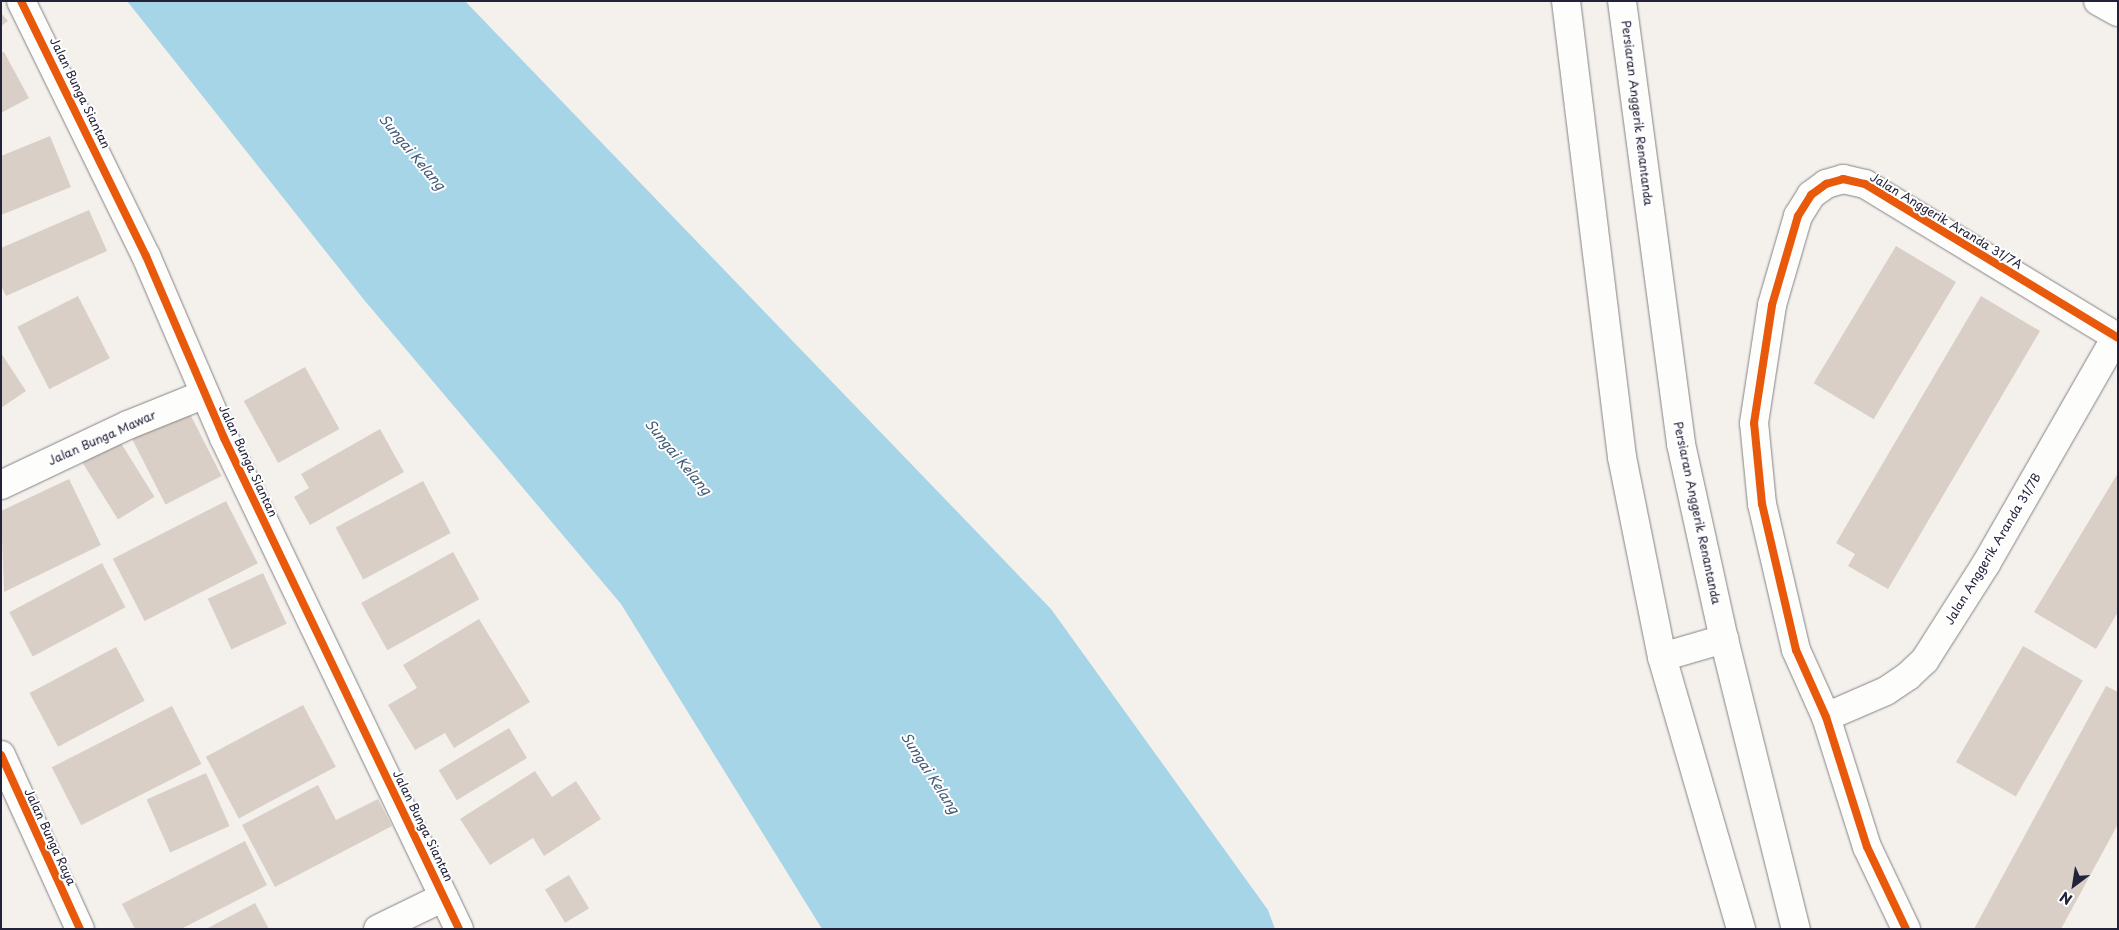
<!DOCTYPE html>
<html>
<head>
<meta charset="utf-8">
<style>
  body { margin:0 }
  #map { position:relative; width:2119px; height:930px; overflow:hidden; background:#f4f0ec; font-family:"Playpen Sans",sans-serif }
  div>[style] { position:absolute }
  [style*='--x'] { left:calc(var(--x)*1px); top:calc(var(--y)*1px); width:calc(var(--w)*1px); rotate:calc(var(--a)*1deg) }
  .water>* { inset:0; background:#a7d5e8 }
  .building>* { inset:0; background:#dacfc7; transform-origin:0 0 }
  .roads { filter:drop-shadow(0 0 1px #858386) drop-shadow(0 0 1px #858386) }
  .minor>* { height:28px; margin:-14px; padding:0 14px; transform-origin:14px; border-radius:14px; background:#fdfdfc }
  .secondary>* { height:28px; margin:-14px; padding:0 14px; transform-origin:14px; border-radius:14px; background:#fdfdfc }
  .cycleway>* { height:8px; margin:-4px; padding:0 4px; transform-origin:4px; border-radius:4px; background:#e8590c }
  span { translate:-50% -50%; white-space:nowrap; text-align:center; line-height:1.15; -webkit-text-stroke:4px #fff; paint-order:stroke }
  .street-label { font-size:12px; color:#22223b }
  .water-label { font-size:14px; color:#455c77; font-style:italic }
  .frame { position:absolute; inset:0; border:2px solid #22223b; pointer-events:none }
  .north { position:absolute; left:2049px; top:860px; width:50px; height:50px; -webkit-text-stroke:4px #fff; paint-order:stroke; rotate:211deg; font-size:14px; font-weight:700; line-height:20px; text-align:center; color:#22223b }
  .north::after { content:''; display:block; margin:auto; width:18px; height:22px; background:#22223b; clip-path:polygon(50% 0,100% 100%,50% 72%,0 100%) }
</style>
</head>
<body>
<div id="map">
  <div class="water">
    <div style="clip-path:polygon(127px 1px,465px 1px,1051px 609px,1268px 910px,1275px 929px,822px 929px,621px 604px,365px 301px)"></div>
  </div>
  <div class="building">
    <div style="clip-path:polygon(1px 13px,8px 21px,1px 26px)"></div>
    <div style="clip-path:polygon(4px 52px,29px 98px,1px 113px,1px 53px)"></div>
    <div style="clip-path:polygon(50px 136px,71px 187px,1px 215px,1px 156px)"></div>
    <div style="clip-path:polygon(89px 210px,107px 251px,6px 296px,1px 286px,1px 248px)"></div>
    <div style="left:1896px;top:246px;width:70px;height:160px;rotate:31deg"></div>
    <div style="left:78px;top:296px;width:70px;height:68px;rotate:63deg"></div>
    <div style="clip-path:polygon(1981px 296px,2040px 331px,1888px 589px,1848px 566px,1855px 554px,1836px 543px)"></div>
    <div style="clip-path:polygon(1px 353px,26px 391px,1px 408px)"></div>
    <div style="left:305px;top:367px;width:71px;height:70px;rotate:61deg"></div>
    <div style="left:188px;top:410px;width:74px;height:63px;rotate:63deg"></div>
    <div style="clip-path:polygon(380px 429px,404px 472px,310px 525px,294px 497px,309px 488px,301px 474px)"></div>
    <div style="left:119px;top:440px;width:67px;height:43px;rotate:58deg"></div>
    <div style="clip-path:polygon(2118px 473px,2118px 612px,2096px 649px,2034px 612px)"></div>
    <div style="clip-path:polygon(69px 479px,101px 545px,4px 592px,1px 511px)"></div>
    <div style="left:423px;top:481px;width:59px;height:99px;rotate:62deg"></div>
    <div style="left:226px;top:501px;width:70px;height:127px;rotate:63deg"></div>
    <div style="left:453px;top:552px;width:54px;height:105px;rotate:61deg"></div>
    <div style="left:102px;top:563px;width:50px;height:105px;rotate:62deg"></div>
    <div style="left:263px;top:573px;width:56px;height:61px;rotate:65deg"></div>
    <div style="clip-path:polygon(479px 619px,530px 702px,454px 748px,445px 733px,415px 750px,388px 705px,417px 688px,403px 665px)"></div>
    <div style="left:2023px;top:646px;width:69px;height:134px;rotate:30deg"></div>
    <div style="left:116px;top:647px;width:61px;height:98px;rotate:62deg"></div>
    <div style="clip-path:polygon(2106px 686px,2118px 692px,2118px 824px,2061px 929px,1974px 929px)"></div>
    <div style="left:303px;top:705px;width:70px;height:110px;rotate:62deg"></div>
    <div style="left:172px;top:706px;width:65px;height:135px;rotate:63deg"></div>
    <div style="left:509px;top:728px;width:35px;height:82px;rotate:59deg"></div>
    <div style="clip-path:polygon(535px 771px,552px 797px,576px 781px,601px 819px,544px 856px,533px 838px,490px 865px,460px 819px)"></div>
    <div style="left:206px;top:773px;width:58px;height:65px;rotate:66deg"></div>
    <div style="clip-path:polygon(318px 785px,336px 820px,378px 799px,392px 826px,275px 887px,242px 825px)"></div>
    <div style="clip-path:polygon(245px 841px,267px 885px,181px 929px,135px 929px,122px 904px)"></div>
    <div style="left:569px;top:875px;width:39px;height:28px;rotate:59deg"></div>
    <div style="clip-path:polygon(255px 903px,269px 929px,206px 929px)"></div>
  </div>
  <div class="roads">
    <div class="minor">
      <div style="--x:21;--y:1;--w:284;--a:63.9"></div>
      <div style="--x:146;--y:256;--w:198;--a:66.8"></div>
      <div style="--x:224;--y:438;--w:544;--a:64.42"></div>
      <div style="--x:2098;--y:1;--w:23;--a:29"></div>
      <div style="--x:1;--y:485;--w:140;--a:-25.3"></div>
      <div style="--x:128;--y:425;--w:83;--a:-21.9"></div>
      <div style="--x:1826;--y:717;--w:65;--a:-23.4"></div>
      <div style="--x:1886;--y:691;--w:27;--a:-34"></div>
      <div style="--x:1908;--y:676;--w:23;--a:-43"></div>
      <div style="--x:1925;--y:660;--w:114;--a:-57.6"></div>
      <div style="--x:1986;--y:564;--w:262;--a:-60.2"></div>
      <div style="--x:1;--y:755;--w:191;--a:65.6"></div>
      <div style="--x:378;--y:929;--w:73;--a:-25.9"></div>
      <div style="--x:1906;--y:929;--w:91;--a:-115.4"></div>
      <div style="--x:1867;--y:847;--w:136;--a:-107.5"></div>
      <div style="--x:1826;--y:717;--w:73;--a:-114.1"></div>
      <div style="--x:1796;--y:650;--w:150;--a:-103.1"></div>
      <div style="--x:1762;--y:504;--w:81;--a:-95.6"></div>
      <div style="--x:1754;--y:423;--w:119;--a:-81.3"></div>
      <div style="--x:1772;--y:305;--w:93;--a:-73.7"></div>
      <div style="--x:1798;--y:216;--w:25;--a:-58"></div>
      <div style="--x:1811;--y:195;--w:19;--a:-36"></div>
      <div style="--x:1826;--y:184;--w:18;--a:-16"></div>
      <div style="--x:1843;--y:179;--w:23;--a:13"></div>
      <div style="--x:1865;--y:184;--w:296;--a:31.3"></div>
    </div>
    <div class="secondary">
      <div style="--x:1566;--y:1;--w:459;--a:83"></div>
      <div style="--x:1622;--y:457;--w:204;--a:78.7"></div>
      <div style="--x:1662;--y:657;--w:283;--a:73.8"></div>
      <div style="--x:1622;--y:1;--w:447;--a:82.4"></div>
      <div style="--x:1681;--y:444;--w:200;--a:77.6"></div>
      <div style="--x:1724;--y:639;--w:299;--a:76.1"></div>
      <div style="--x:1662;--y:657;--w:65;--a:-16.2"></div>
    </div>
  </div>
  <div class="cycleway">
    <div style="--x:21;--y:1;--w:284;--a:63.9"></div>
    <div style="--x:146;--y:256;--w:198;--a:66.8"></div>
    <div style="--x:224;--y:438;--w:544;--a:64.42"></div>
    <div style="--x:1;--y:755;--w:191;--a:65.6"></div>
    <div style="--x:1906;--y:929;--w:91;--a:-115.4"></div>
    <div style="--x:1867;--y:847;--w:136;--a:-107.5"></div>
    <div style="--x:1826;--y:717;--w:73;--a:-114.1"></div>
    <div style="--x:1796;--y:650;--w:150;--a:-103.1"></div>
    <div style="--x:1762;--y:504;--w:81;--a:-95.6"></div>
    <div style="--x:1754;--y:423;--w:119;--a:-81.3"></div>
    <div style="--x:1772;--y:305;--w:93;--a:-73.7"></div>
    <div style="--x:1798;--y:216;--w:25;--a:-58"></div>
    <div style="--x:1811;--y:195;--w:19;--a:-36"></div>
    <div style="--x:1826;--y:184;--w:18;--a:-16"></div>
    <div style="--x:1843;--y:179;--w:23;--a:13"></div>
    <div style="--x:1865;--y:184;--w:296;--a:31.3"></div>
  </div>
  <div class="street-label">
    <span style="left:80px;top:93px;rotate:64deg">Jalan Bunga Siantan</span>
    <span style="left:1637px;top:113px;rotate:83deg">Persiaran Anggerik Renantanda</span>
    <span style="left:1946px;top:221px;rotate:31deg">Jalan Anggerik Aranda 31/7A</span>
    <span style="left:102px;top:438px;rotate:-24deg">Jalan Bunga Mawar</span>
    <span style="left:248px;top:461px;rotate:65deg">Jalan Bunga Siantan</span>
    <span style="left:1697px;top:513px;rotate:78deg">Persiaran Anggerik Renantanda</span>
    <span style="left:1993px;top:549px;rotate:-59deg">Jalan Anggerik Aranda 31/7B</span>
    <span style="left:423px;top:826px;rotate:64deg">Jalan Bunga Siantan</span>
    <span style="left:50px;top:837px;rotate:65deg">Jalan Bunga Raya</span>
  </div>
  <div class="water-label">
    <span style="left:412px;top:152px;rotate:50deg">Sungai Kelang</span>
    <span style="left:678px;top:457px;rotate:50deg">Sungai Kelang</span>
    <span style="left:930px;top:773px;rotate:57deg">Sungai Kelang</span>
  </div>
  <div class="frame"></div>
  <div class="north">N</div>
</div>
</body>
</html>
